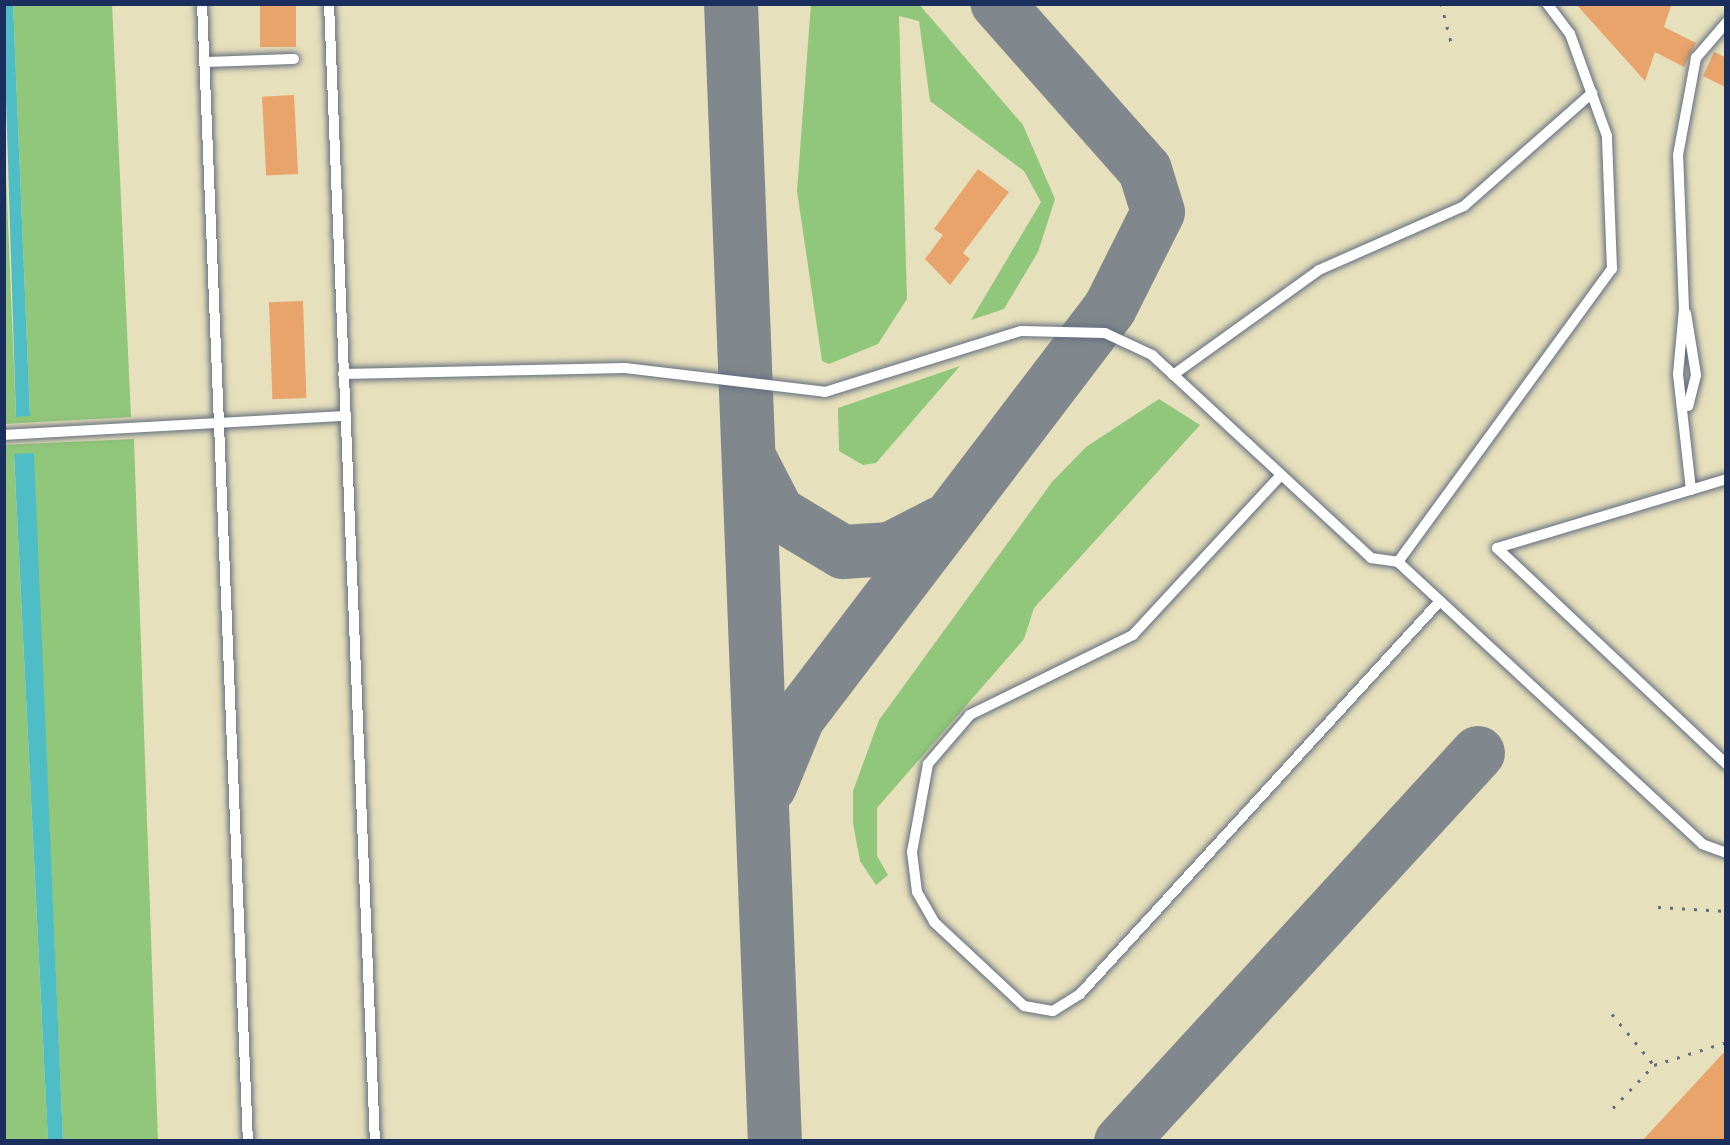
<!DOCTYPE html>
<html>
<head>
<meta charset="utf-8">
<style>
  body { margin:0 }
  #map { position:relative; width:1730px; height:1145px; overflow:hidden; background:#e7e0bc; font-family:Dekko,sans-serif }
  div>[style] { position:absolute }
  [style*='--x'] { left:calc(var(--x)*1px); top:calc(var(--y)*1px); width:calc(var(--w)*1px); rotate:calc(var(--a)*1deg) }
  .green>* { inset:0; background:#91c77a }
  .water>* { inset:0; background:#4fbdc6 }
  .taxiway>* { height:54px; margin:-27px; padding:0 27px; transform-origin:27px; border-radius:27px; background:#81888d }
  .building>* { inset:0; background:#e8a46b; transform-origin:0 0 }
  .path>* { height:3px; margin-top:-1.5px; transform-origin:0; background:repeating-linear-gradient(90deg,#626d7f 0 3px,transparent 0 12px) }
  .roads { filter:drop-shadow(0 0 3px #626d7f) drop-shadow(0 0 3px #626d7f) }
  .service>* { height:10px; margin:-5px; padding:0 5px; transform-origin:5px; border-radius:5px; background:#fff }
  span { translate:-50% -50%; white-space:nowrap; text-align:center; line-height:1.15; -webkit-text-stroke:10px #f7f3e8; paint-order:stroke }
  .frame { position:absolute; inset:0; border:6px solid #1b2f5e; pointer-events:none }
</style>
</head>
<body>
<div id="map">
  <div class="green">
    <div style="clip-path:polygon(13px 3px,112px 3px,131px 417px,3px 424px,3px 102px,16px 416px,30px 415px)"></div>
    <div style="clip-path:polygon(811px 3px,918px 3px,1023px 125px,1055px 199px,1038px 252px,1004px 309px,971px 320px,1041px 202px,1024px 171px,930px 101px,919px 21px,899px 16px,907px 299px,878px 344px,829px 364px,822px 361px,797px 191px)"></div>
    <div style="clip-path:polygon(960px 366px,876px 463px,863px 465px,839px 451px,838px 408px)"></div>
    <div style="clip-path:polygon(1159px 399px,1200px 425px,1034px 608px,1024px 639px,877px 808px,877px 856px,888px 875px,876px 885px,860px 861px,853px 823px,853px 791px,879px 720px,1052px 482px,1086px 447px)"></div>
    <div style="clip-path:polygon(134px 439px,158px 1142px,63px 1142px,33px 453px,14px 455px,48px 1142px,3px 1142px,3px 445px)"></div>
  </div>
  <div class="water">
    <div style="clip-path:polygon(3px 3px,13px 3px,30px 416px,16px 417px)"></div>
    <div style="clip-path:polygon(34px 453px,63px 1142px,48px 1142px,14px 454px)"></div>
  </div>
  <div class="taxiway">
    <div style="--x:731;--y:3;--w:1140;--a:87.79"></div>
    <div style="--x:751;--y:461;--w:59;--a:62.6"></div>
    <div style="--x:778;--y:513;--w:76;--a:31"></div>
    <div style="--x:843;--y:552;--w:47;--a:-3.7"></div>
    <div style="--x:890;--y:549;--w:57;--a:-27"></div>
    <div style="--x:770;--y:786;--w:74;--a:-67.6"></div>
    <div style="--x:798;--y:718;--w:515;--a:-52.73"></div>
    <div style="--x:1110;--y:308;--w:107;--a:-63.4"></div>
    <div style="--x:1158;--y:212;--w:44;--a:-107.2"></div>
    <div style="--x:1145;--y:170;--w:223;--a:-131.5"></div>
    <div style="--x:1121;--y:1142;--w:528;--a:-47.46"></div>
  </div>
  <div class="building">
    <div style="left:260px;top:3px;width:36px;height:44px"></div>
    <div style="clip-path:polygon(1575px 3px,1672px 3px,1664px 27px,1696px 43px,1684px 67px,1655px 52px,1645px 81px)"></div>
    <div style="clip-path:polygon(1714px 52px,1727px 58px,1727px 88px,1703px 76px)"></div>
    <div style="left:294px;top:95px;width:79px;height:32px;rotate:87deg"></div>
    <div style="clip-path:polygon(978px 169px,1009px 192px,963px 253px,970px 259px,950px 285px,925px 259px,943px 235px,934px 229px)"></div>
    <div style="left:303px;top:301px;width:97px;height:34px;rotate:88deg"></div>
    <div style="clip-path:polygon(1727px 1049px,1727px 1142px,1641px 1142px)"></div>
  </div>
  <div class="path">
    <div style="--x:1441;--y:3;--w:44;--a:75.7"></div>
    <div style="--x:1658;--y:907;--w:69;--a:3.3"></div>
    <div style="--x:1612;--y:1014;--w:66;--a:50.5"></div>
    <div style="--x:1654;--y:1065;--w:77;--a:-17.5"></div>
    <div style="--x:1613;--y:1108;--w:57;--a:-46.4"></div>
  </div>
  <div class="roads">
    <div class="service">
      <div style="--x:202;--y:3;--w:1140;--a:87.69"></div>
      <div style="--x:329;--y:3;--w:1140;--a:87.69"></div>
      <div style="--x:204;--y:62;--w:90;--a:-1.9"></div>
      <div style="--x:1686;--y:313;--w:63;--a:80.8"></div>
      <div style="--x:1696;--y:375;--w:32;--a:104"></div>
      <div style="--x:343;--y:374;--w:282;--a:-1.2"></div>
      <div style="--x:625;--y:368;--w:201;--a:6.8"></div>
      <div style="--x:825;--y:392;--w:205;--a:-17.3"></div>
      <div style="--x:1021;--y:331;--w:84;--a:1.4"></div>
      <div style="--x:1105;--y:333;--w:52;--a:25.1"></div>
      <div style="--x:1152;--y:355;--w:299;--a:42.8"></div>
      <div style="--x:1371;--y:558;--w:27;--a:8"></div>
      <div style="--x:1398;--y:562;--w:415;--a:42.8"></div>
      <div style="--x:1702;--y:844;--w:27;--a:20"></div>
      <div style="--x:1173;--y:375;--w:180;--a:-35.7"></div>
      <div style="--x:1319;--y:270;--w:158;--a:-23.8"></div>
      <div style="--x:1464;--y:206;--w:171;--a:-41.4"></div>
      <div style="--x:3;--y:435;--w:342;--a:-3.2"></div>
      <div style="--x:1281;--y:475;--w:218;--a:132.8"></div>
      <div style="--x:1133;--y:635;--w:182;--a:153.9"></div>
      <div style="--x:970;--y:715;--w:65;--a:130.6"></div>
      <div style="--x:928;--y:764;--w:89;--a:100.3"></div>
      <div style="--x:912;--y:852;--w:40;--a:82.9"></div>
      <div style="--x:917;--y:892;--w:34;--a:60"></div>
      <div style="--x:934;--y:922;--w:123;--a:43"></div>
      <div style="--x:1024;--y:1006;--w:29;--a:10"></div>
      <div style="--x:1053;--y:1011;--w:32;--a:-32"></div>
      <div style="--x:1080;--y:994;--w:533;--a:-47.51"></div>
      <div style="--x:1727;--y:479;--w:240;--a:163.3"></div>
      <div style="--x:1497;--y:548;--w:316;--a:43.3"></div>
      <div style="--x:1691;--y:490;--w:117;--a:-96.4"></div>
      <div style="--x:1678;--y:374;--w:65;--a:-84.7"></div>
      <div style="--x:1684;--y:309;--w:154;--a:-92.2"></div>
      <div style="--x:1678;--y:155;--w:99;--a:-79.5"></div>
      <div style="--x:1696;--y:58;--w:48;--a:-49.3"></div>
      <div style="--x:1398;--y:562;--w:363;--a:-53.9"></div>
      <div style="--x:1612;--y:269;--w:133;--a:-92.2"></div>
      <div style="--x:1607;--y:136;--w:109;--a:-109.9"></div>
      <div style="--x:1570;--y:34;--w:39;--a:-127"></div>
    </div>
  </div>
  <div class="frame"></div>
</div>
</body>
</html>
